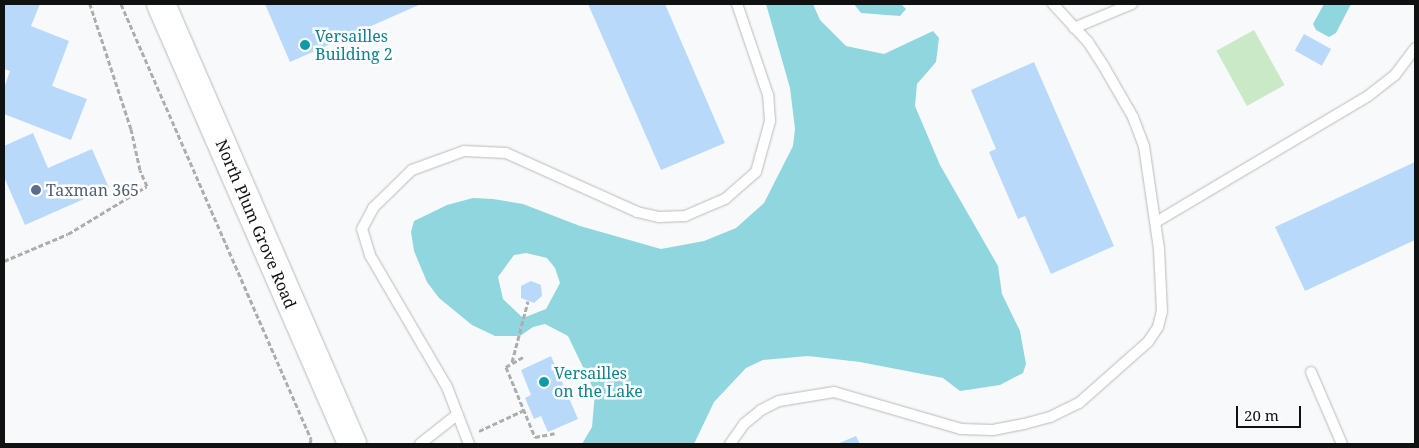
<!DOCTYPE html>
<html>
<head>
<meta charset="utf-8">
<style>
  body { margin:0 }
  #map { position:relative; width:1419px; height:448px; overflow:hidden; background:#f8f9fa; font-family:"Noto Serif",serif }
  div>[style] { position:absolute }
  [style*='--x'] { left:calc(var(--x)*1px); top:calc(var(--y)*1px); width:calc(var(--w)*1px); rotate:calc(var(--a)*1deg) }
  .green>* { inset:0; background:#caeac7; transform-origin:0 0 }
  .water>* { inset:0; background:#8fd6df }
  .building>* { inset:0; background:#b8d9fa; transform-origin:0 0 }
  .path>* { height:3px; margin-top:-1.5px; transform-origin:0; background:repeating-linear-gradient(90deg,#acadae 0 5px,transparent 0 7.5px) }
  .roads { filter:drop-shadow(0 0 1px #bababb) drop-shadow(0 0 1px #bababb) }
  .lane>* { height:10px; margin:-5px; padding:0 5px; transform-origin:5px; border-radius:5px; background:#fff }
  .secondary>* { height:28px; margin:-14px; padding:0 14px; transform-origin:14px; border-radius:14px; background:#fff }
  .dots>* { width:14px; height:14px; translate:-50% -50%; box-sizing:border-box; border:2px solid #fff; border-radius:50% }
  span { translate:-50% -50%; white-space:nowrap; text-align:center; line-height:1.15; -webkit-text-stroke:5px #fff; paint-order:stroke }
  .culture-label { font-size:16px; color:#0d838f }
  .left { translate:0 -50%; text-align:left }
  .service-label { font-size:16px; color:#4e5e75 }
  .street-label { font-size:16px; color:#101111 }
  .frame { position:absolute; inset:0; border:5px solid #101111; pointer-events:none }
  .scale { position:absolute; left:1236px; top:406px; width:65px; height:22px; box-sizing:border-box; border:2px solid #101111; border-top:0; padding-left:6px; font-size:15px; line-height:18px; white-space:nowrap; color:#101111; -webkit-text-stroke:4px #fff; paint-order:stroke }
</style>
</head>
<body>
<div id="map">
  <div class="green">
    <div style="left:1254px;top:30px;width:63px;height:43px;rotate:61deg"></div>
  </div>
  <div class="water">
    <div style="clip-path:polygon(evenodd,766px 4px,813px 4px,820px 20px,846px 46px,884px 54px,933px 31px,939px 38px,936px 62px,917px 84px,915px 106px,940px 165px,998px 266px,1002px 294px,1020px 331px,1026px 364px,1023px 373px,1000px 385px,960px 391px,943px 378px,860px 362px,808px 356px,763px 360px,746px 368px,714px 402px,694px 444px,582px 444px,592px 427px,595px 392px,568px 336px,545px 324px,533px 327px,520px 336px,495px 336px,472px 325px,439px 298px,427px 282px,414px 251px,411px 232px,414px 221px,447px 205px,473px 198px,493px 199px,523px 204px,580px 226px,661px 249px,704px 241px,736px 228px,764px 203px,793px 146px,795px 129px,790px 88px,766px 4px,526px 253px,547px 258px,555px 268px,560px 283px,546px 309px,523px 318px,503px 299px,498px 277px,514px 255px,526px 253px)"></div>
    <div style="clip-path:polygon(854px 4px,901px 4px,906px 9px,900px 16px,861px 13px)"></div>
    <div style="clip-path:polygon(1324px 4px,1351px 4px,1336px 33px,1329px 37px,1316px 30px,1313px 24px)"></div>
  </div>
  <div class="building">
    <div style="clip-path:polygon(4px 4px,40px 4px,31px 26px,69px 41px,52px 86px,87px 99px,71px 140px,4px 114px,4px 88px,10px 71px,4px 69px)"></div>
    <div style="clip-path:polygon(265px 4px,421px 4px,290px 62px)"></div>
    <div style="clip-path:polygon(588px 4px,665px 4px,725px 143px,661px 170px)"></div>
    <div style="left:1304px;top:34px;width:31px;height:19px;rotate:29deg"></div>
    <div style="clip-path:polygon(1034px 62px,1114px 246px,1051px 274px,1025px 216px,1018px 219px,989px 152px,996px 149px,971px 90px)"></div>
    <div style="clip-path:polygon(33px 133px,48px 168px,92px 149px,109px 188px,25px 225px,4px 177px,4px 146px)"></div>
    <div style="clip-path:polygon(1415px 162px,1415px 240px,1305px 291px,1275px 227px)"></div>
    <div style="clip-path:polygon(531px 281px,541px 285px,542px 296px,534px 303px,521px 298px,521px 286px)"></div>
    <div style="clip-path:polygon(551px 356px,578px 419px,548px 432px,541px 416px,534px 419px,525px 398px,531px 395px,521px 370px)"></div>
    <div style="clip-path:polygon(856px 436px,860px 444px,837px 444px)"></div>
  </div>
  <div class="path">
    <div style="--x:121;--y:4;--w:475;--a:66.4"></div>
    <div style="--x:311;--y:439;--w:5;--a:101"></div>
    <div style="--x:4;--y:261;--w:69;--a:-22.9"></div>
    <div style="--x:68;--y:234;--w:92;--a:-31.3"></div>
    <div style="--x:147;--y:186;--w:17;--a:-114"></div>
    <div style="--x:140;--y:170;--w:42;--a:-102.4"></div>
    <div style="--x:131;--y:129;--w:132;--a:-108.2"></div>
    <div style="--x:523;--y:357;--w:20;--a:150"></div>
    <div style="--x:506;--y:367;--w:76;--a:67.5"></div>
    <div style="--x:535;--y:437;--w:20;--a:-11"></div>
    <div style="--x:512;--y:362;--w:63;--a:-75.3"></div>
    <div style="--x:479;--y:431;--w:50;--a:-25"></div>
  </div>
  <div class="roads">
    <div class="lane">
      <div style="--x:1074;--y:28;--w:63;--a:-22.5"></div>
      <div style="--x:1156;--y:222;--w:247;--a:-30.7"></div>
      <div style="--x:1368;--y:96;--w:34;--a:-38"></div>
      <div style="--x:1395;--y:75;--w:34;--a:-53"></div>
      <div style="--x:1311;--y:372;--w:78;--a:66.7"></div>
      <div style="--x:420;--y:444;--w:48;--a:-38.3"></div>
      <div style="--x:469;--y:444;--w:61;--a:-111.1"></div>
      <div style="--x:447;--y:387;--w:153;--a:-120.3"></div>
      <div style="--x:370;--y:255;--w:27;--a:-107"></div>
      <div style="--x:362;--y:229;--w:24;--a:-62"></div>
      <div style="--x:373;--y:208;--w:54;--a:-44.3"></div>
      <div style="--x:412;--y:170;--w:55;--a:-20.1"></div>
      <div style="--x:464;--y:151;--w:42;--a:2.7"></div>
      <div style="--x:506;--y:153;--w:144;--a:24.2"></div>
      <div style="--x:637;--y:212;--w:23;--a:13"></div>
      <div style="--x:659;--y:217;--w:26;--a:-2"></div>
      <div style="--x:685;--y:216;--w:43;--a:-23"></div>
      <div style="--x:725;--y:199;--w:41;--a:-41.1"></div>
      <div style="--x:756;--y:172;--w:53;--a:-74.6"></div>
      <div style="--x:770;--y:121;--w:26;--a:-94"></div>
      <div style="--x:768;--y:95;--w:96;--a:-108.8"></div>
      <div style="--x:730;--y:444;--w:24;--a:-55"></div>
      <div style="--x:744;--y:424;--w:22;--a:-39"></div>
      <div style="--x:761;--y:410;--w:20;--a:-27"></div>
      <div style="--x:779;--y:401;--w:56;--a:-9.3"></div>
      <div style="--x:834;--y:392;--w:132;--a:16.2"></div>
      <div style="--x:961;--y:429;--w:32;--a:2"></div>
      <div style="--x:993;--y:430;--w:32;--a:-11"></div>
      <div style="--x:1024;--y:424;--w:27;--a:-15"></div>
      <div style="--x:1050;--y:417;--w:32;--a:-26"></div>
      <div style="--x:1079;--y:403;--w:92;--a:-41.5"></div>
      <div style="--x:1148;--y:342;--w:18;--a:-56"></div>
      <div style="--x:1158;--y:327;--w:16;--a:-76"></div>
      <div style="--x:1162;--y:311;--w:62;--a:-92.8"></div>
      <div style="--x:1159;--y:249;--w:104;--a:-98.3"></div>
      <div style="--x:1144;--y:146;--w:31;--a:-111"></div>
      <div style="--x:1133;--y:117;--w:60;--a:-120"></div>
      <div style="--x:1103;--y:65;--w:27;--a:-123"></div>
      <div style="--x:1088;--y:42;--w:52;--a:-132.6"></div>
    </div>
    <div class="secondary">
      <div style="--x:161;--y:4;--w:480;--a:66.5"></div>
    </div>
  </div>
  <div class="dots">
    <div style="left:305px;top:45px;background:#0f9aa8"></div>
    <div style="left:36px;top:190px;background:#5c6f8a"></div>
    <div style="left:544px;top:382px;background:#0f9aa8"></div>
  </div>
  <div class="culture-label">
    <span class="left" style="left:315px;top:45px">Versailles<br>Building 2</span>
    <span class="left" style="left:554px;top:382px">Versailles<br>on the Lake</span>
  </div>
  <div class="service-label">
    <span class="left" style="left:46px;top:190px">Taxman 365</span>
  </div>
  <div class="street-label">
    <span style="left:256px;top:224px;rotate:67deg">North Plum Grove Road</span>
  </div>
  <div class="frame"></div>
  <div class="scale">20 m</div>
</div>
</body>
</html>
